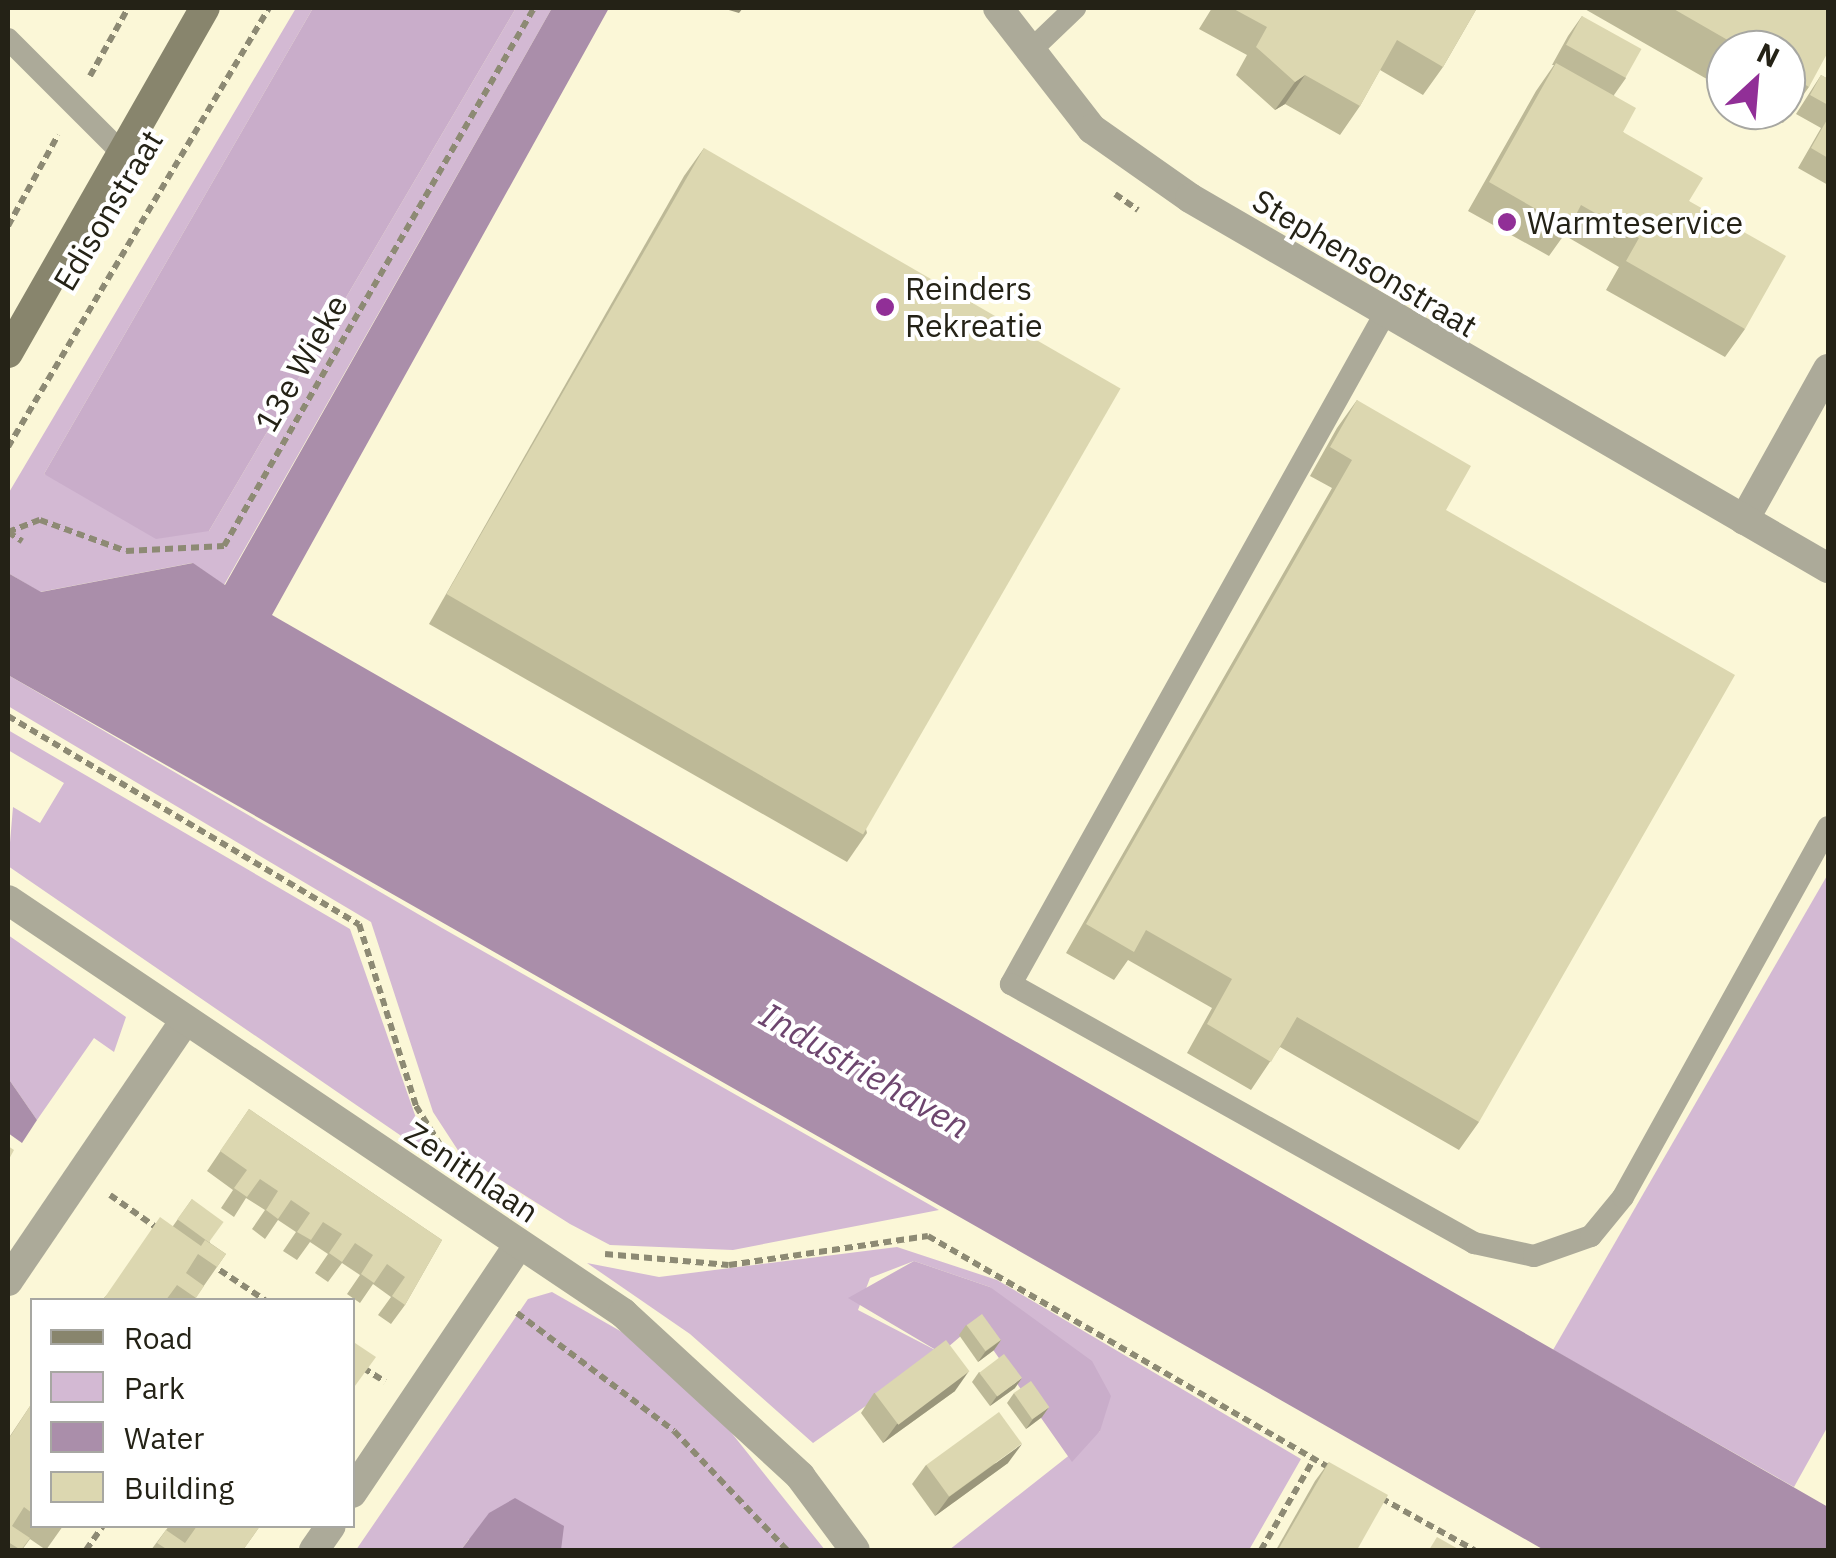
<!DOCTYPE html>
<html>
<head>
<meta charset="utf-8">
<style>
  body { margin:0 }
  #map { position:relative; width:1836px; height:1558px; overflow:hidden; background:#fbf7d7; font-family:"IBM Plex Sans",sans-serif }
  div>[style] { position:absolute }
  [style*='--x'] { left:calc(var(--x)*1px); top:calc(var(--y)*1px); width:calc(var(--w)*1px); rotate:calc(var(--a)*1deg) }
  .green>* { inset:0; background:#d3b9d3 }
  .forest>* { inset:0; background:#c9adca }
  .water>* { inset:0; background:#aa8eaa }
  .path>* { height:6px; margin-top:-3px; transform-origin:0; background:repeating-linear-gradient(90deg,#8d8a74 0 8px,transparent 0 13px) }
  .service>* { height:22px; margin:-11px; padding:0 11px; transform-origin:11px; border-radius:11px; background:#acaa99 }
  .minor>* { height:30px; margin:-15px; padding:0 15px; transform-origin:15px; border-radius:15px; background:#acaa99 }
  .tertiary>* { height:30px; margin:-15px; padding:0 15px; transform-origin:15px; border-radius:15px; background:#acaa99 }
  .secondary>* { height:30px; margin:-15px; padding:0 15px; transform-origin:15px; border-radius:15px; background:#88856d }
  .wall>* { inset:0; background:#bdb997 }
  .shaded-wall>* { inset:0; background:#9a967b }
  .building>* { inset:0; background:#dcd7b0; transform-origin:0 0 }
  .dots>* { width:28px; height:28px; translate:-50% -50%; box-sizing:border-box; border:5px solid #fff; border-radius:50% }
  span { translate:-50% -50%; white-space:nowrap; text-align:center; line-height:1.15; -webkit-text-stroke:8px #fff; paint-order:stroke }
  .street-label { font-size:32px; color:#242216 }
  .poi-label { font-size:32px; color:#242216 }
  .left { translate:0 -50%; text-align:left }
  .water-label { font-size:35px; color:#6d456e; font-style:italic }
  .frame { position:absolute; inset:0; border:10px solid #242216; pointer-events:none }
  .legend { position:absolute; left:30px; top:1298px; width:325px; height:230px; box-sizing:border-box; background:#fff; border:2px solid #a7a7a2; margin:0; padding:12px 18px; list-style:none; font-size:30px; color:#242216 }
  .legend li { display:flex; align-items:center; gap:20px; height:50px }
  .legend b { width:50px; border:2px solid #a7a7a2 }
  .north { position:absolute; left:1706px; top:30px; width:100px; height:100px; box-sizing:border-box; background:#fff; border:2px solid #a7a7a2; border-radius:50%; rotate:26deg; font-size:28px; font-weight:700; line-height:40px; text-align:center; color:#242216 }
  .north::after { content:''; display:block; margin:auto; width:35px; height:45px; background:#912f97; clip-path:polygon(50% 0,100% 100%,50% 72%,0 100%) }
</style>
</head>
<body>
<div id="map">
  <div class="green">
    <div style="clip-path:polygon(296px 8px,313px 8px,44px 474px,209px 531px,516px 8px,552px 8px,224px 585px,192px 563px,40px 592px,8px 573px,8px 494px)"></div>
    <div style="clip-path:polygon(8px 675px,442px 928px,939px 1210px,733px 1250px,610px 1245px,570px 1224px,461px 1155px,433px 1112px,371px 922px,8px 706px)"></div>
    <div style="clip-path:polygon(8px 730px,350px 929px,429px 1155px,8px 866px,13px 807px,40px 823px,64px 783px,8px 750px)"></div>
    <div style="clip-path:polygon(1828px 874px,1828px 1426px,1794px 1487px,1553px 1350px)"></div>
    <div style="clip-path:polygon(8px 935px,126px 1017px,114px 1052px,94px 1038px,37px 1120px,8px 1078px)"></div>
    <div style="clip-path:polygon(897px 1247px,997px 1280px,1301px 1459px,1249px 1550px,949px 1550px,1100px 1431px,990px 1287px,914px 1261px,870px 1278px,858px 1310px,941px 1353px,813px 1443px,690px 1334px,587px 1263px,659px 1277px)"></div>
    <div style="clip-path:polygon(552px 1292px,622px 1332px,722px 1421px,825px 1550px,561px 1550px,469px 1539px,461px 1550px,356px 1550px,528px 1299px)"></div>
  </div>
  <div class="forest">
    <div style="clip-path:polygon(313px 8px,516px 8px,209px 531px,156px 539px,44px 474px)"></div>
    <div style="clip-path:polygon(914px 1261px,990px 1287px,1092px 1361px,1111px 1396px,1100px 1431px,1072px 1462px,975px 1324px,941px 1353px,848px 1298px)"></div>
  </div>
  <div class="water">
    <div style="clip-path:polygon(552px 8px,609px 8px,272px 615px,1828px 1507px,1828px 1550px,1544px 1550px,8px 675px,8px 573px,41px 592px,193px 563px,225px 585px)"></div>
    <div style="clip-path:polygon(8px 1078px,37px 1120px,22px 1143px,8px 1133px)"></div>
    <div style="clip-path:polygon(515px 1498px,564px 1526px,561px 1550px,461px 1550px,489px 1513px)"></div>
  </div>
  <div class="path">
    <div style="--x:90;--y:76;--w:78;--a:-60.8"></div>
    <div style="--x:1115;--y:194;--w:28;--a:35"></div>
    <div style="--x:8;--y:226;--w:104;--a:-61.2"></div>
    <div style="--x:8;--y:447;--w:511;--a:-59.27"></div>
    <div style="--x:8;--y:532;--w:34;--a:-21"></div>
    <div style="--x:40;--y:520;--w:91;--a:19.8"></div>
    <div style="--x:126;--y:551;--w:98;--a:-2.9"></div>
    <div style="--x:224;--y:546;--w:621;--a:-60.05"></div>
    <div style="--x:8;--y:532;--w:17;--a:33"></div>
    <div style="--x:8;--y:716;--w:408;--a:30.7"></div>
    <div style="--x:359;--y:924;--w:191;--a:72.6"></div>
    <div style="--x:416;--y:1106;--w:44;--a:58.1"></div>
    <div style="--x:110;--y:1195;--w:57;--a:35.1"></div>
    <div style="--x:605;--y:1254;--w:124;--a:5.1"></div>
    <div style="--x:729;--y:1265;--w:201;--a:-8.3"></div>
    <div style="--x:928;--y:1236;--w:466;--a:30"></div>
    <div style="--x:209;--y:1263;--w:67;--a:33.5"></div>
    <div style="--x:517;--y:1313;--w:196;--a:36.9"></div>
    <div style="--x:674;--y:1431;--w:164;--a:46.5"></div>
    <div style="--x:352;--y:1361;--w:39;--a:32"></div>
    <div style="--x:1381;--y:1498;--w:107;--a:29.2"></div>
    <div style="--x:86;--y:1550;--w:29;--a:-55"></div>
    <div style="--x:1261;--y:1550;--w:105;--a:-59.8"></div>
  </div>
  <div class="service">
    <div style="--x:8;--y:39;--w:161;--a:45"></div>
    <div style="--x:1029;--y:52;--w:64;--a:-43.7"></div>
    <div style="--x:1383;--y:317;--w:764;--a:119.15"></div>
    <div style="--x:1011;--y:984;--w:531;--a:29.22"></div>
    <div style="--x:1474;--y:1243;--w:61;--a:12.2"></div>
    <div style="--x:1534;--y:1256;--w:60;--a:-19.3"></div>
    <div style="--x:1591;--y:1236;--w:50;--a:-50.6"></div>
    <div style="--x:1623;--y:1197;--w:423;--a:-61"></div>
  </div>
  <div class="minor">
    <div style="--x:1744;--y:520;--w:173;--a:-60.9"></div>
    <div style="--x:8;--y:1281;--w:315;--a:-55.8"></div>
    <div style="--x:352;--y:1493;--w:298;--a:-56.1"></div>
    <div style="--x:314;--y:1550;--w:29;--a:-55"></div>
  </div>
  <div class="tertiary">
    <div style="--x:998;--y:8;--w:153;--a:52.2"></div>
    <div style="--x:1092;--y:129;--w:120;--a:35.1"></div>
    <div style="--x:1190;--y:198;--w:738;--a:30.11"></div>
    <div style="--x:8;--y:900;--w:741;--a:33.88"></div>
    <div style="--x:623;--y:1313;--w:241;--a:42.6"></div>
    <div style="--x:800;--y:1476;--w:92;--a:53.4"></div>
  </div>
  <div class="secondary">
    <div style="--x:8;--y:353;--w:397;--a:-60.3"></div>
  </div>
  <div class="wall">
    <div style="clip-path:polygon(1212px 8px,1477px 8px,1443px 67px,1423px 95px,1380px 70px,1360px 106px,1340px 135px,1285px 104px,1275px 110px,1236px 75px,1247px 55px,1199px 29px)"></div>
    <div style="clip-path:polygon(1583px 8px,1828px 8px,1809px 87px,1783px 123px,1760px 110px,1786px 110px,1786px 50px,1726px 50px,1726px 90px)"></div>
    <div style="clip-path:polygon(1582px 16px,1626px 78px,1614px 95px,1623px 132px,1689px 201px,1745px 329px,1725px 357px,1606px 290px,1619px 267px,1564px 235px,1549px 256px,1468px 211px,1536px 91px,1554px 65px,1552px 65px,1568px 36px)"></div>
    <div style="clip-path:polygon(1821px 75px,1828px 79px,1828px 185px,1798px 168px,1821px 128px,1796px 114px)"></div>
    <div style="clip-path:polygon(704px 148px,867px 833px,847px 862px,429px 624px,684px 176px)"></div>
    <div style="clip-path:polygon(1357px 400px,1446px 510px,1479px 1122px,1459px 1150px,1280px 1047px,1251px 1090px,1187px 1053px,1212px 1008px,1128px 960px,1114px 980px,1066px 953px,1332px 488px,1310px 476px,1337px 428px)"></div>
    <div style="clip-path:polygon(249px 1109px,442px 1240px,405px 1305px,391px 1324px,378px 1315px,391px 1297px,373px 1284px,360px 1303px,347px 1294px,360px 1275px,342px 1263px,328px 1282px,315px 1273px,328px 1254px,310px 1242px,297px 1260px,283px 1251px,296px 1232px,278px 1220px,265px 1239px,252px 1229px,265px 1210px,246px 1198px,234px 1217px,221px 1208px,233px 1190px,207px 1171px)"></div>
    <div style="clip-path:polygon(192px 1199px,210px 1243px,226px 1254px,194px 1300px,102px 1300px,173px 1226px)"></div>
    <div style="clip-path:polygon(966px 1325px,1001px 1340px,994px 1350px,978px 1362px,959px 1335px)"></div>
    <div style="clip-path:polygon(979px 1372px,1015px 1388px,990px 1406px,972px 1382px)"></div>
    <div style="clip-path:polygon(955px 1391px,883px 1443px,861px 1413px,874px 1393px)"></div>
    <div style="clip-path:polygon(1014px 1393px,1049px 1407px,1042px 1417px,1026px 1429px,1007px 1403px)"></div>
    <div style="clip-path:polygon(32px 1403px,32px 1526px,63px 1526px,46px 1550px,30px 1539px,22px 1550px,8px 1550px,8px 1439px)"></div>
    <div style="clip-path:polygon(1329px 1462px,1357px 1550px,1276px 1550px,1315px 1481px)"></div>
    <div style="clip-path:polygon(1008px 1463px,935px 1516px,912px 1484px,926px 1465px)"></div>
    <div style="clip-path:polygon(169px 1526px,260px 1526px,243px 1550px,151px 1550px)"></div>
  </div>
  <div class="shaded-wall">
    <div style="clip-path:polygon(722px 8px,743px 8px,739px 13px)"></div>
    <div style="clip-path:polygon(1305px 75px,1285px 104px,1275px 110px,1295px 82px)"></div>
    <div style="clip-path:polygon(1001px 1340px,994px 1350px,978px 1362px,985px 1352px)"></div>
    <div style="clip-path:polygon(969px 1371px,955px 1391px,883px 1443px,897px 1424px)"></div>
    <div style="clip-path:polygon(1022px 1378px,1015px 1388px,990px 1406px,997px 1396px)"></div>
    <div style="clip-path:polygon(1049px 1407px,1042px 1417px,1026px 1429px,1033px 1419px)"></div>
    <div style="clip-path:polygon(1022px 1444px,1008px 1463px,935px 1516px,949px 1497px)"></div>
  </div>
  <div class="building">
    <div style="clip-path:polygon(1232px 8px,1477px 8px,1443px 67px,1397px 40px,1360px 106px,1305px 75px,1295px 82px,1256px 47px,1267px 27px)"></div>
    <div style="clip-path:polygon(1672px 8px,1828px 8px,1828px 52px,1809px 87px,1786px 73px,1786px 50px,1745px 50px)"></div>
    <div style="left:1582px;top:16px;width:68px;height:33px;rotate:29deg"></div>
    <div style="clip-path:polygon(1556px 63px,1636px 108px,1623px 132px,1703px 178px,1689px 201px,1786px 256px,1745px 329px,1626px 261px,1639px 238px,1581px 205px,1569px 228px,1489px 182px)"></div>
    <div style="clip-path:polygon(1821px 75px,1828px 79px,1828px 105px,1810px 95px)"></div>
    <div style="clip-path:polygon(1828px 118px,1828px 158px,1811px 148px)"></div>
    <div style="left:704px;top:148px;width:481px;height:515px;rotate:30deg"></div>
    <div style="clip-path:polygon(1357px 400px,1471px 466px,1446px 510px,1735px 675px,1479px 1122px,1297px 1017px,1271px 1062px,1207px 1024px,1232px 979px,1146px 930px,1134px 952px,1086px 924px,1352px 460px,1330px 447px)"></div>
    <div style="clip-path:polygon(249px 1109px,442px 1240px,405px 1305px,392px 1296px,405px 1277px,387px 1264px,374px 1283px,361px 1274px,373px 1255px,355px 1243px,342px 1262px,329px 1253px,342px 1234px,323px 1222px,311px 1240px,297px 1232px,310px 1213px,291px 1200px,278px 1219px,266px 1210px,278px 1191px,260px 1179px,247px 1197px,234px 1188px,247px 1170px,220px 1151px)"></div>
    <div style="clip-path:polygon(8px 1146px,14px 1150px,8px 1161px)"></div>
    <div style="left:192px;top:1199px;width:39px;height:25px;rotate:36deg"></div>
    <div style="clip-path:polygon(160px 1217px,201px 1246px,205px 1240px,226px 1254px,217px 1267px,198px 1254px,186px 1273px,204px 1286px,196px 1298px,177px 1285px,166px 1300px,103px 1300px)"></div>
    <div style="left:982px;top:1314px;width:32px;height:19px;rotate:54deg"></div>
    <div style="left:946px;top:1340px;width:39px;height:89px;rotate:53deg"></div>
    <div style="clip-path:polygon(352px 1341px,376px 1357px,352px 1390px)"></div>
    <div style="left:1004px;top:1354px;width:30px;height:31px;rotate:53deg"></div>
    <div style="left:1031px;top:1381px;width:32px;height:21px;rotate:55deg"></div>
    <div style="clip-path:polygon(32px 1403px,32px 1513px,24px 1507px,12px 1526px,30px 1538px,21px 1550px,8px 1542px,8px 1440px)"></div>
    <div style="left:999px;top:1412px;width:39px;height:90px;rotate:54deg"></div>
    <div style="clip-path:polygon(1329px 1462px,1388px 1495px,1357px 1550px,1278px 1550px)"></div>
    <div style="clip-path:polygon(197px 1526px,260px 1526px,243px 1550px,168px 1550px,157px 1543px,166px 1530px,185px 1543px)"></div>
    <div style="clip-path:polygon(1437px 1537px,1460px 1550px,1429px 1550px)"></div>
  </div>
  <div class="dots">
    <div style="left:1507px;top:222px;background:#912f97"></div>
    <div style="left:885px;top:307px;background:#912f97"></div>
  </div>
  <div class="street-label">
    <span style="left:108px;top:210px;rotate:-59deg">Edisonstraat</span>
    <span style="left:1365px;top:263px;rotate:31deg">Stephensonstraat</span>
    <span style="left:301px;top:363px;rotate:-60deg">13e Wieke</span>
    <span style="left:472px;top:1172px;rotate:34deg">Zenithlaan</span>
  </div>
  <div class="poi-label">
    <span class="left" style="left:1527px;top:222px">Warmteservice</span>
    <span class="left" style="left:905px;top:307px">Reinders<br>Rekreatie</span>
  </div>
  <div class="water-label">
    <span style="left:865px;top:1070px;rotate:30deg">Industriehaven</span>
  </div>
  <div class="frame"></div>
  <ul class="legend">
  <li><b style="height:12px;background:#88856d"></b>Road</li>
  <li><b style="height:28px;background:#d3b9d3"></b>Park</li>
  <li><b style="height:28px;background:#aa8eaa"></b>Water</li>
  <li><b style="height:28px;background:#dcd7b0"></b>Building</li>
  </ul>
  <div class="north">N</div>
</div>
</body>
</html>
